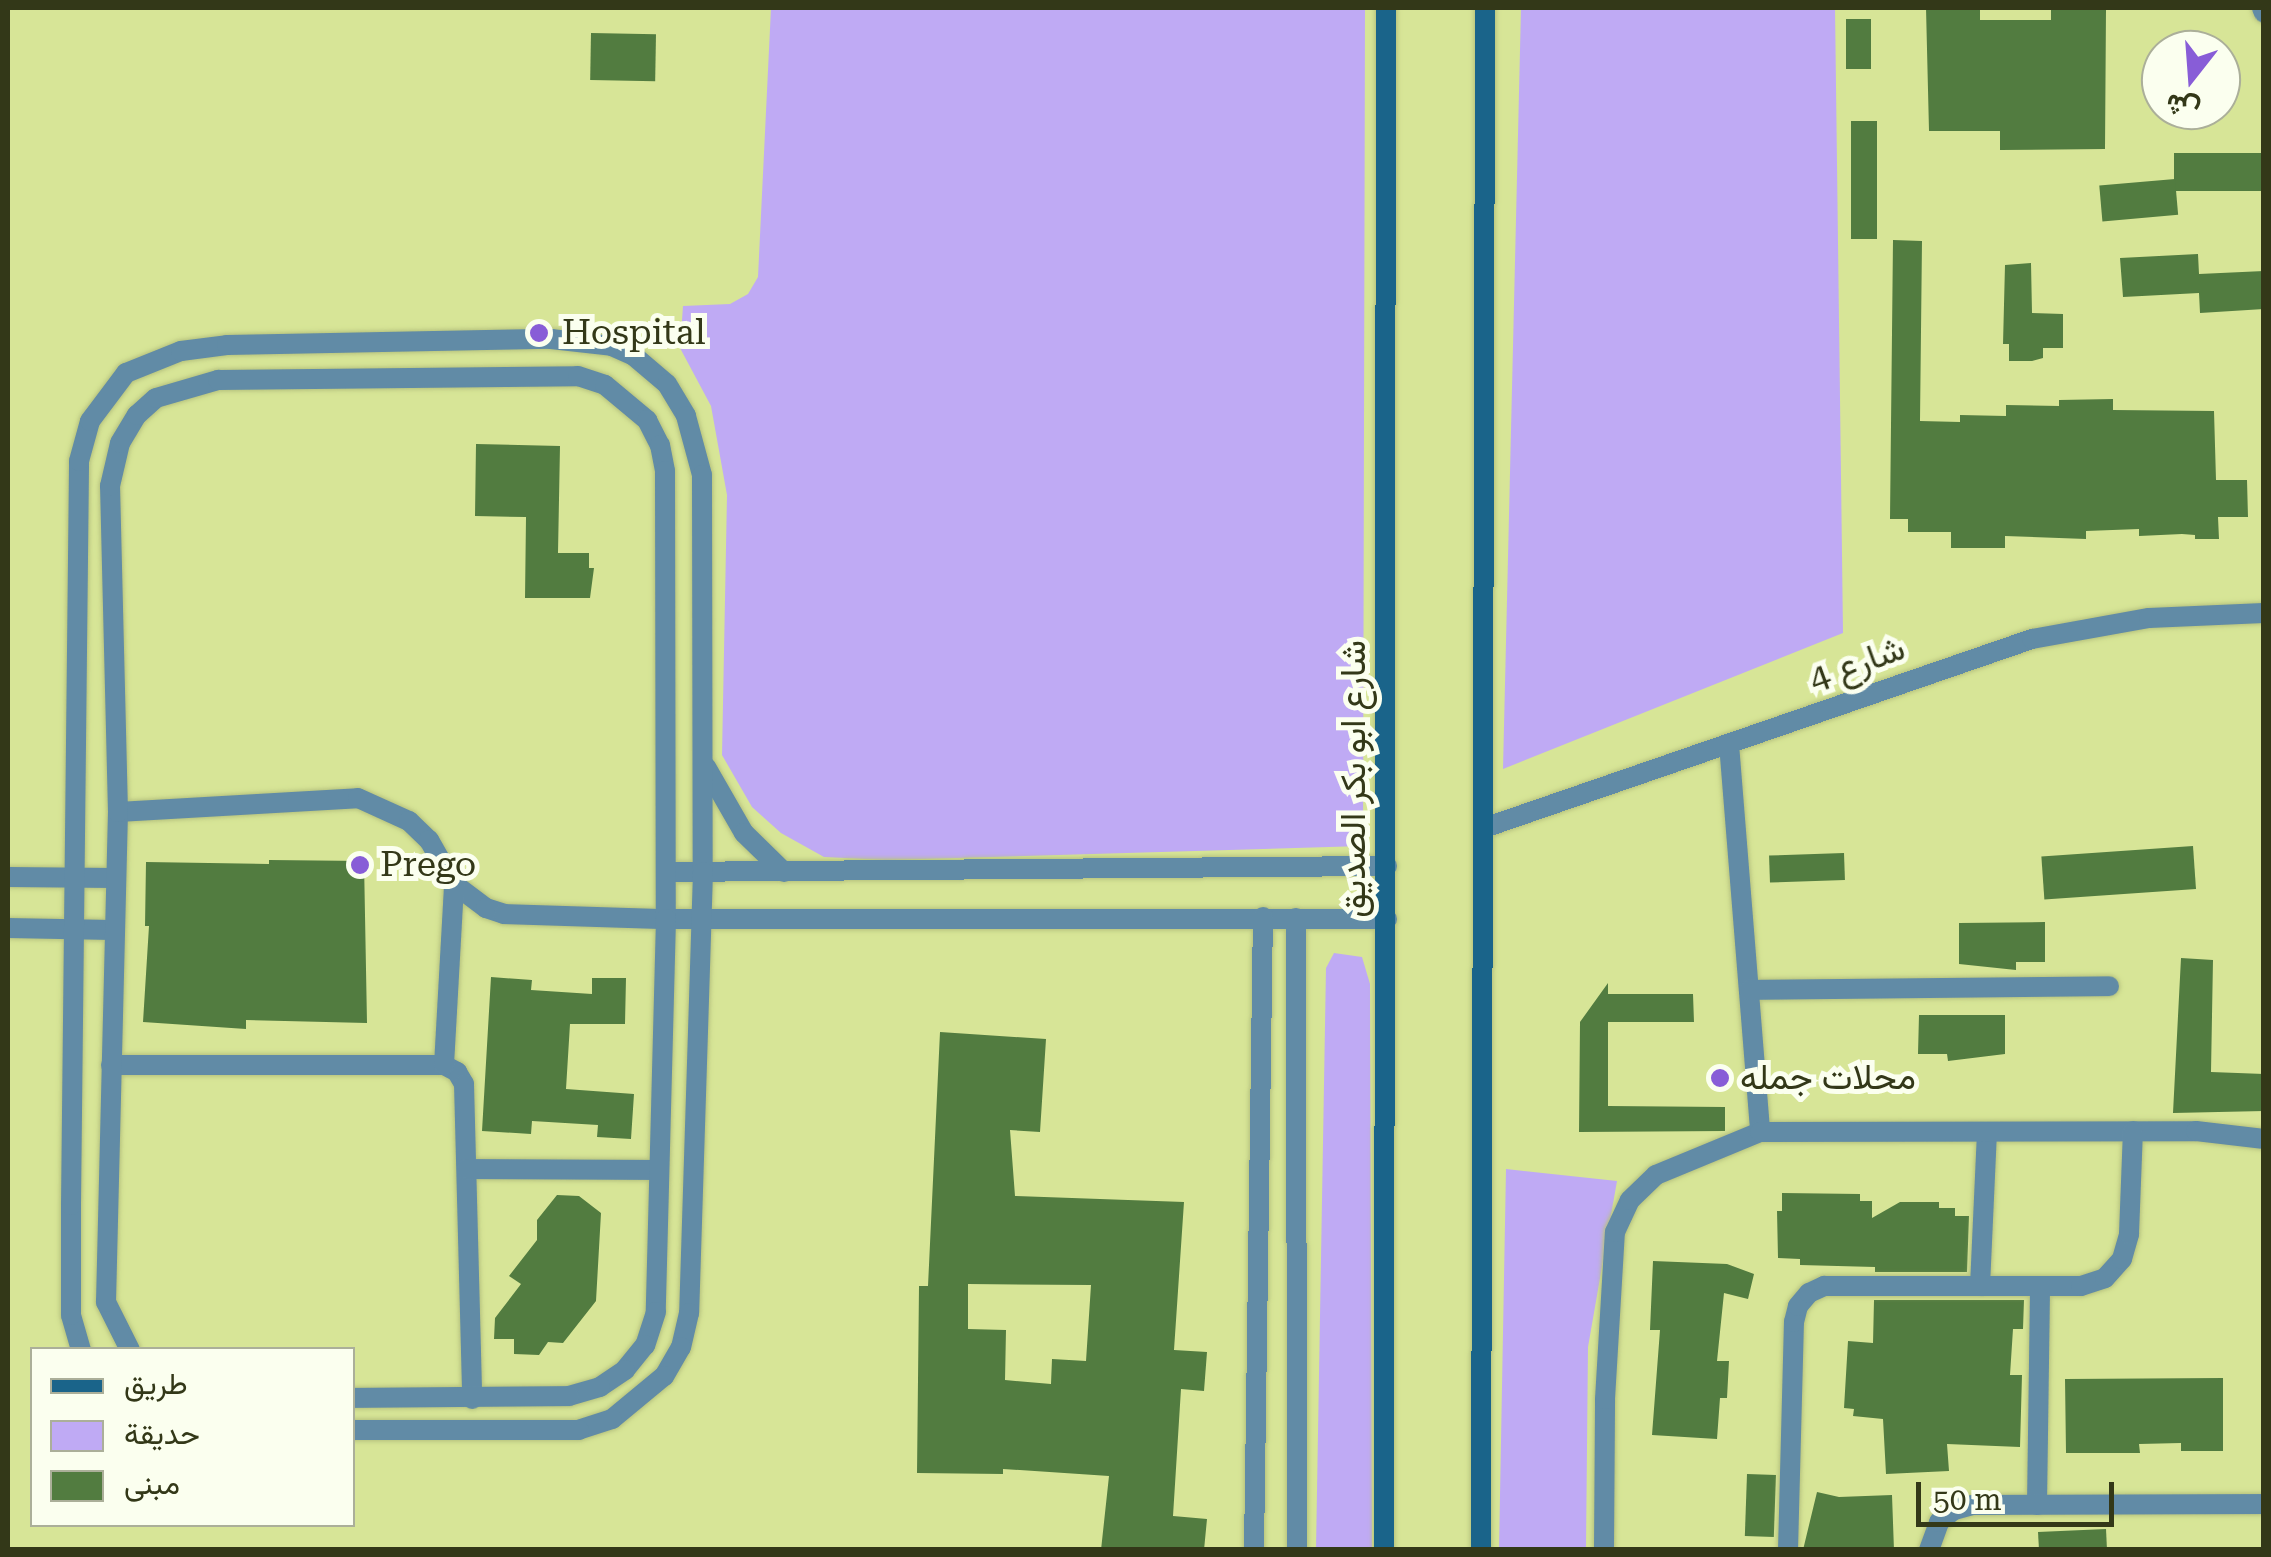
<!DOCTYPE html>
<html>
<head>
<meta charset="utf-8">
<style>
  body { margin:0 }
  #map { position:relative; width:2271px; height:1557px; overflow:hidden; background:#d7e597; font-family:"Roboto Serif",Vazirmatn,serif }
  div>[style] { position:absolute }
  [style*='--x'] { left:calc(var(--x)*1px); top:calc(var(--y)*1px); width:calc(var(--w)*1px); rotate:calc(var(--a)*1deg) }
  .green>* { inset:0; background:#bfaaf4 }
  .building>* { inset:0; background:#527c40; transform-origin:0 0 }
  .roads { filter:drop-shadow(0 0 2px #b6c27e) drop-shadow(0 0 2px #b6c27e) }
  .minor>* { height:20px; margin:-10px; padding:0 10px; transform-origin:10px; border-radius:10px; background:#618ba6 }
  .tertiary>* { height:20px; margin:-10px; padding:0 10px; transform-origin:10px; border-radius:10px; background:#618ba6 }
  .secondary>* { height:20px; margin:-10px; padding:0 10px; transform-origin:10px; border-radius:10px; background:#1a648a }
  .dots>* { width:28px; height:28px; translate:-50% -50%; box-sizing:border-box; border:5px solid #fbffef; border-radius:50% }
  span { translate:-50% -50%; white-space:nowrap; text-align:center; line-height:1.15; -webkit-text-stroke:10px #fbffef; paint-order:stroke }
  .poi-label { font-size:35px; color:#333818 }
  .left { translate:0 -50%; text-align:left }
  .street-label { font-size:35px; color:#333818 }
  .frame { position:absolute; inset:0; border:10px solid #333818; pointer-events:none }
  .legend { position:absolute; left:30px; top:1347px; width:325px; height:180px; box-sizing:border-box; background:#fbffef; border:2px solid #abaf99; margin:0; padding:12px 18px; list-style:none; font-size:30px; color:#333818 }
  .legend li { display:flex; align-items:center; gap:20px; height:50px }
  .legend b { width:50px; border:2px solid #abaf99 }
  .north { position:absolute; left:2141px; top:30px; width:100px; height:100px; box-sizing:border-box; background:#fbffef; border:2px solid #abaf99; border-radius:50%; rotate:197deg; font-size:28px; font-weight:700; line-height:40px; text-align:center; color:#333818 }
  .north::after { content:''; display:block; margin:auto; width:35px; height:45px; background:#885dd7; clip-path:polygon(50% 0,100% 100%,50% 72%,0 100%) }
  .scale { position:absolute; left:1916px; top:1482px; width:198px; height:45px; box-sizing:border-box; border:5px solid #333818; border-top:0; padding-left:12px; font-size:30px; line-height:35px; white-space:nowrap; color:#333818; -webkit-text-stroke:8px #fbffef; paint-order:stroke }
</style>
</head>
<body>
<div id="map">
  <div class="green">
    <div style="clip-path:polygon(771px 8px,1365px 8px,1363px 846px,886px 860px,824px 857px,781px 833px,752px 807px,722px 755px,727px 495px,711px 406px,680px 348px,683px 306px,730px 304px,748px 294px,758px 277px)"></div>
    <div style="clip-path:polygon(1521px 8px,1835px 8px,1843px 633px,1503px 769px)"></div>
    <div style="clip-path:polygon(1334px 953px,1362px 957px,1370px 984px,1372px 1549px,1316px 1549px,1326px 968px)"></div>
    <div style="clip-path:polygon(1506px 1169px,1617px 1181px,1588px 1347px,1586px 1549px,1499px 1550px)"></div>
  </div>
  <div class="building">
    <div style="clip-path:polygon(1926px 8px,1980px 8px,1980px 20px,2051px 20px,2051px 10px,2106px 9px,2105px 149px,2000px 150px,2000px 131px,1929px 131px)"></div>
    <div style="left:1846px;top:19px;width:25px;height:50px"></div>
    <div style="left:591px;top:33px;width:65px;height:47px;rotate:1deg"></div>
    <div style="left:1851px;top:121px;width:26px;height:118px"></div>
    <div style="left:2264px;top:153px;width:38px;height:90px;rotate:90deg"></div>
    <div style="left:2175px;top:179px;width:36px;height:76px;rotate:85deg"></div>
    <div style="clip-path:polygon(1893px 240px,1922px 241px,1920px 421px,1960px 422px,1960px 415px,2006px 416px,2006px 405px,2059px 406px,2059px 400px,2113px 399px,2113px 410px,2214px 411px,2216px 480px,2247px 480px,2248px 517px,2218px 517px,2219px 539px,2195px 539px,2195px 535px,2182px 534px,2139px 536px,2139px 529px,2086px 531px,2086px 539px,2005px 536px,2005px 548px,1951px 548px,1951px 532px,1908px 532px,1908px 519px,1890px 519px)"></div>
    <div style="clip-path:polygon(2198px 254px,2199px 274px,2264px 271px,2264px 309px,2200px 313px,2199px 293px,2123px 297px,2120px 258px)"></div>
    <div style="clip-path:polygon(2031px 263px,2032px 313px,2063px 314px,2063px 348px,2043px 348px,2043px 358px,2032px 361px,2009px 361px,2009px 344px,2003px 344px,2005px 265px)"></div>
    <div style="clip-path:polygon(476px 444px,560px 446px,558px 553px,589px 553px,589px 568px,594px 568px,590px 598px,525px 598px,526px 517px,475px 516px)"></div>
    <div style="left:2193px;top:846px;width:43px;height:152px;rotate:86deg"></div>
    <div style="left:1844px;top:853px;width:27px;height:75px;rotate:88deg"></div>
    <div style="clip-path:polygon(269px 860px,364px 861px,367px 1023px,246px 1020px,246px 1029px,143px 1022px,149px 926px,145px 926px,146px 862px,269px 864px)"></div>
    <div style="clip-path:polygon(2045px 922px,2045px 962px,2016px 962px,2016px 970px,1959px 964px,1959px 923px)"></div>
    <div style="clip-path:polygon(2181px 958px,2213px 960px,2211px 1072px,2264px 1074px,2264px 1111px,2173px 1113px)"></div>
    <div style="clip-path:polygon(491px 977px,532px 980px,531px 990px,592px 994px,592px 978px,626px 978px,625px 1024px,570px 1024px,566px 1089px,634px 1094px,631px 1139px,597px 1137px,598px 1125px,532px 1121px,531px 1134px,482px 1131px)"></div>
    <div style="clip-path:polygon(1608px 983px,1608px 994px,1693px 994px,1694px 1022px,1608px 1022px,1608px 1106px,1725px 1107px,1725px 1131px,1579px 1132px,1580px 1022px)"></div>
    <div style="clip-path:polygon(1919px 1015px,2005px 1015px,2005px 1054px,1948px 1061px,1947px 1054px,1918px 1054px)"></div>
    <div style="clip-path:polygon(evenodd,940px 1032px,1046px 1039px,1040px 1132px,1010px 1130px,1015px 1196px,1184px 1202px,1174px 1350px,1207px 1352px,1204px 1391px,1181px 1389px,1173px 1516px,1207px 1519px,1204px 1550px,1101px 1550px,1109px 1476px,1003px 1469px,1003px 1474px,917px 1473px,919px 1286px,928px 1286px,940px 1032px,968px 1284px,1091px 1285px,1086px 1361px,1052px 1359px,1051px 1384px,1005px 1380px,1006px 1330px,968px 1329px,968px 1284px)"></div>
    <div style="clip-path:polygon(1782px 1193px,1860px 1194px,1860px 1201px,1872px 1201px,1872px 1218px,1900px 1202px,1939px 1202px,1939px 1208px,1955px 1208px,1955px 1216px,1969px 1216px,1967px 1272px,1875px 1272px,1875px 1267px,1800px 1265px,1800px 1259px,1778px 1258px,1777px 1211px,1782px 1211px)"></div>
    <div style="clip-path:polygon(557px 1195px,579px 1196px,601px 1213px,596px 1301px,563px 1343px,548px 1342px,539px 1355px,514px 1354px,514px 1339px,494px 1339px,495px 1318px,521px 1284px,509px 1276px,537px 1240px,537px 1220px)"></div>
    <div style="clip-path:polygon(1653px 1261px,1727px 1264px,1754px 1274px,1748px 1299px,1724px 1293px,1717px 1361px,1729px 1361px,1727px 1398px,1720px 1398px,1717px 1439px,1652px 1435px,1660px 1330px,1650px 1330px)"></div>
    <div style="clip-path:polygon(1874px 1300px,2024px 1300px,2023px 1329px,2013px 1329px,2010px 1375px,2022px 1375px,2020px 1447px,1947px 1444px,1949px 1471px,1886px 1474px,1883px 1419px,1853px 1416px,1854px 1409px,1844px 1408px,1848px 1341px,1873px 1343px)"></div>
    <div style="clip-path:polygon(2223px 1378px,2223px 1451px,2181px 1451px,2181px 1443px,2139px 1444px,2140px 1453px,2066px 1453px,2065px 1379px)"></div>
    <div style="left:1747px;top:1474px;width:29px;height:62px;rotate:2deg"></div>
    <div style="clip-path:polygon(1817px 1492px,1839px 1497px,1892px 1495px,1894px 1550px,1803px 1550px)"></div>
    <div style="clip-path:polygon(2106px 1529px,2107px 1550px,2039px 1550px,2038px 1532px)"></div>
  </div>
  <div class="roads">
    <div class="minor">
      <div style="--x:2262;--y:8;--w:5;--a:68"></div>
      <div style="--x:1729;--y:744;--w:389;--a:85.4"></div>
      <div style="--x:118;--y:812;--w:240;--a:-3.3"></div>
      <div style="--x:358;--y:798;--w:56;--a:24.3"></div>
      <div style="--x:409;--y:821;--w:28;--a:44"></div>
      <div style="--x:429;--y:840;--w:51;--a:60.4"></div>
      <div style="--x:454;--y:884;--w:40;--a:37"></div>
      <div style="--x:486;--y:908;--w:19;--a:18"></div>
      <div style="--x:504;--y:914;--w:162;--a:1.8"></div>
      <div style="--x:1484;--y:828;--w:580;--a:-19.03"></div>
      <div style="--x:2032;--y:639;--w:119;--a:-10.2"></div>
      <div style="--x:2149;--y:618;--w:115;--a:-2.5"></div>
      <div style="--x:1749;--y:990;--w:360;--a:-0.6"></div>
      <div style="--x:111;--y:1065;--w:333;--a:0"></div>
      <div style="--x:444;--y:1065;--w:15;--a:28"></div>
      <div style="--x:457;--y:1072;--w:14;--a:60"></div>
      <div style="--x:464;--y:1084;--w:315;--a:88.5"></div>
      <div style="--x:444;--y:1065;--w:181;--a:-86.8"></div>
      <div style="--x:467;--y:1169;--w:189;--a:0.3"></div>
      <div style="--x:1980;--y:1286;--w:154;--a:-87.4"></div>
      <div style="--x:2037;--y:1505;--w:219;--a:-89.2"></div>
      <div style="--x:1604;--y:1550;--w:151;--a:-89.6"></div>
      <div style="--x:1605;--y:1399;--w:167;--a:-86.6"></div>
      <div style="--x:1615;--y:1232;--w:35;--a:-65"></div>
      <div style="--x:1630;--y:1200;--w:36;--a:-44"></div>
      <div style="--x:1656;--y:1175;--w:113;--a:-22.5"></div>
      <div style="--x:1760;--y:1132;--w:436;--a:-0.1"></div>
      <div style="--x:2196;--y:1131;--w:68;--a:6.7"></div>
      <div style="--x:1788;--y:1550;--w:228;--a:-88.5"></div>
      <div style="--x:1794;--y:1322;--w:16;--a:-76"></div>
      <div style="--x:1798;--y:1306;--w:17;--a:-50"></div>
      <div style="--x:1809;--y:1293;--w:17;--a:-25"></div>
      <div style="--x:1824;--y:1286;--w:257;--a:0"></div>
      <div style="--x:2081;--y:1286;--w:25;--a:-18"></div>
      <div style="--x:2105;--y:1278;--w:25;--a:-48"></div>
      <div style="--x:2122;--y:1259;--w:26;--a:-74"></div>
      <div style="--x:2129;--y:1234;--w:103;--a:-87.8"></div>
      <div style="--x:1929;--y:1550;--w:30;--a:-70"></div>
      <div style="--x:1939;--y:1522;--w:19;--a:-39"></div>
      <div style="--x:1954;--y:1510;--w:20;--a:-15"></div>
      <div style="--x:1973;--y:1505;--w:291;--a:-0.2"></div>
    </div>
    <div class="tertiary">
      <div style="--x:706;--y:767;--w:76;--a:60.1"></div>
      <div style="--x:744;--y:833;--w:56;--a:44.3"></div>
      <div style="--x:666;--y:872;--w:721;--a:-0.48"></div>
      <div style="--x:8;--y:877;--w:106;--a:0.5"></div>
      <div style="--x:1296;--y:918;--w:632;--a:89.91"></div>
      <div style="--x:666;--y:919;--w:721;--a:0"></div>
      <div style="--x:8;--y:928;--w:105;--a:1.1"></div>
      <div style="--x:81;--y:1350;--w:36;--a:-106"></div>
      <div style="--x:71;--y:1315;--w:110;--a:-90"></div>
      <div style="--x:71;--y:1205;--w:744;--a:-89.38"></div>
      <div style="--x:79;--y:461;--w:41;--a:-74.6"></div>
      <div style="--x:90;--y:421;--w:60;--a:-53.1"></div>
      <div style="--x:126;--y:373;--w:59;--a:-21.8"></div>
      <div style="--x:181;--y:351;--w:46;--a:-7.4"></div>
      <div style="--x:227;--y:345;--w:324;--a:-1.1"></div>
      <div style="--x:551;--y:339;--w:61;--a:6.5"></div>
      <div style="--x:612;--y:346;--w:24;--a:24"></div>
      <div style="--x:634;--y:356;--w:43;--a:40.3"></div>
      <div style="--x:667;--y:384;--w:37;--a:59"></div>
      <div style="--x:686;--y:416;--w:61;--a:74.8"></div>
      <div style="--x:702;--y:475;--w:397;--a:89.9"></div>
      <div style="--x:703;--y:872;--w:441;--a:91.8"></div>
      <div style="--x:689;--y:1313;--w:35;--a:103"></div>
      <div style="--x:681;--y:1347;--w:34;--a:120"></div>
      <div style="--x:664;--y:1376;--w:67;--a:140.4"></div>
      <div style="--x:612;--y:1419;--w:35;--a:162"></div>
      <div style="--x:579;--y:1430;--w:227;--a:180"></div>
      <div style="--x:130;--y:1350;--w:54;--a:-116.6"></div>
      <div style="--x:106;--y:1302;--w:490;--a:-88.6"></div>
      <div style="--x:118;--y:812;--w:326;--a:-91.4"></div>
      <div style="--x:110;--y:486;--w:44;--a:-76.9"></div>
      <div style="--x:120;--y:443;--w:33;--a:-59"></div>
      <div style="--x:137;--y:415;--w:25;--a:-42"></div>
      <div style="--x:156;--y:398;--w:65;--a:-16.2"></div>
      <div style="--x:218;--y:380;--w:360;--a:-0.6"></div>
      <div style="--x:578;--y:376;--w:28;--a:18"></div>
      <div style="--x:605;--y:385;--w:55;--a:39.8"></div>
      <div style="--x:647;--y:420;--w:28;--a:63"></div>
      <div style="--x:660;--y:445;--w:26;--a:79"></div>
      <div style="--x:665;--y:471;--w:448;--a:89.9"></div>
      <div style="--x:666;--y:919;--w:393;--a:91.5"></div>
      <div style="--x:656;--y:1312;--w:35;--a:108"></div>
      <div style="--x:645;--y:1345;--w:32;--a:129"></div>
      <div style="--x:625;--y:1370;--w:30;--a:146"></div>
      <div style="--x:600;--y:1387;--w:32;--a:164"></div>
      <div style="--x:569;--y:1396;--w:217;--a:179.5"></div>
      <div style="--x:1254;--y:1550;--w:633;--a:-89.19"></div>
    </div>
    <div class="secondary">
      <div style="--x:1384;--y:1550;--w:1542;--a:-89.93"></div>
      <div style="--x:1481;--y:1550;--w:1542;--a:-89.85"></div>
    </div>
  </div>
  <div class="dots">
    <div style="left:539px;top:333px;background:#885dd7"></div>
    <div style="left:360px;top:865px;background:#885dd7"></div>
    <div style="left:1720px;top:1078px;background:#885dd7"></div>
  </div>
  <div class="poi-label">
    <span class="left" style="left:562px;top:333px">Hospital</span>
    <span class="left" style="left:380px;top:865px">Prego</span>
    <span class="left" style="left:1740px;top:1078px">محلات جمله</span>
  </div>
  <div class="street-label">
    <span style="left:1857px;top:664px;rotate:-20deg">شارع 4</span>
    <span style="left:1354px;top:779px;rotate:-90deg">شارع ابو بكر الصديق</span>
  </div>
  <div class="frame"></div>
  <ul class="legend">
  <li><b style="height:12px;background:#1a648a"></b>طريق</li>
  <li><b style="height:28px;background:#bfaaf4"></b>حديقة</li>
  <li><b style="height:28px;background:#527c40"></b>مبنى</li>
  </ul>
  <div class="north">ش</div>
  <div class="scale">50 m</div>
</div>
</body>
</html>
